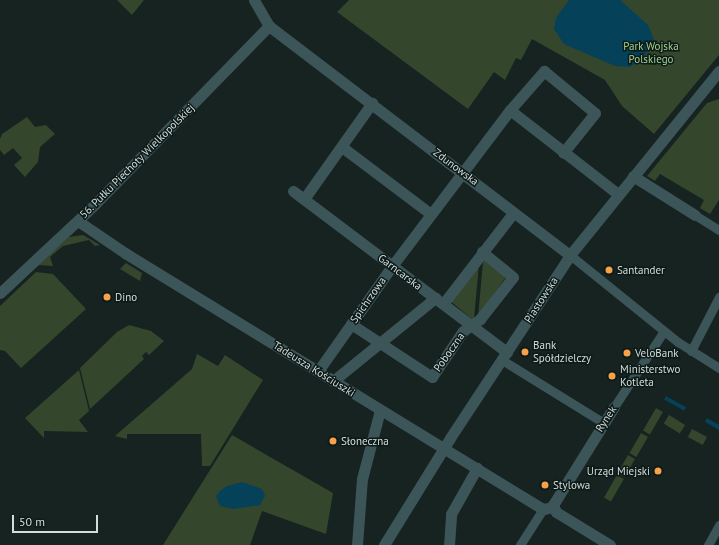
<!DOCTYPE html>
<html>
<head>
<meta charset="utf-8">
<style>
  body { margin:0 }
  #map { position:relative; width:719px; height:545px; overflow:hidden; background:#162321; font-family:"PT Sans",sans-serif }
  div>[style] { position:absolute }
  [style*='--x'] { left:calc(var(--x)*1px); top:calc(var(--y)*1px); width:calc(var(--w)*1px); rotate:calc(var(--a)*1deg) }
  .green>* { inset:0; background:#34462c; transform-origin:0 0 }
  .water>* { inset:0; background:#054159; transform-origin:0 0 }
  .pedestrian>* { height:9px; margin:-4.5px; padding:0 4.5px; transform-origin:4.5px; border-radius:4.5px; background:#3c5559 }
  .minor>* { height:11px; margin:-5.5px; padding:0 5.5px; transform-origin:5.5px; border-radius:5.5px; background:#3c5559 }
  .tertiary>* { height:11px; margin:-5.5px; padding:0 5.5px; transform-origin:5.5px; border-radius:5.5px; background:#3c5559 }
  .dots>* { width:11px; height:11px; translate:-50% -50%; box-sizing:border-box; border:2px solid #0c1a18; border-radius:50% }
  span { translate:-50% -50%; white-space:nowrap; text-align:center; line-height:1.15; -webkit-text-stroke:3px #0c1a18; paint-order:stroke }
  .park-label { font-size:11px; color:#a4cf8f }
  .street-label { font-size:11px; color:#d4dcdb }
  .poi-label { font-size:11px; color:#d4dcdb }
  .left { translate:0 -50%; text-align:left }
  .right { translate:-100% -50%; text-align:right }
  .scale { position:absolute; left:12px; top:515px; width:86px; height:18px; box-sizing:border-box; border:2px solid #d4dcdb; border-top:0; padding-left:5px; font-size:12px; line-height:14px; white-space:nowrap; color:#d4dcdb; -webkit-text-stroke:3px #0c1a18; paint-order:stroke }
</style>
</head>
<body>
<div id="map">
  <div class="green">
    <div style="clip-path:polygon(117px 0,144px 0,132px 15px)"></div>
    <div style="clip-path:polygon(349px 0,719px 0,719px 55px,654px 134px,622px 106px,605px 80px,532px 39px,521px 60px,516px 58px,505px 80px,494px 72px,468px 109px,337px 12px)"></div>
    <div style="clip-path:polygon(719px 99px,719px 200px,710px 214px,700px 208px,704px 200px,660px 174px,655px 181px,647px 176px,707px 103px)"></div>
    <div style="clip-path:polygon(27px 117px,35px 127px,46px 125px,55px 134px,40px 147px,38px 162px,25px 177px,14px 165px,22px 158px,13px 148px,4px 155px,0 150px,0 139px,2px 134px)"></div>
    <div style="clip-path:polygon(83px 235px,100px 245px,95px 246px,89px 240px,63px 246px,50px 257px,53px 266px,38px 265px,69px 237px)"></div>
    <div style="clip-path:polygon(485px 260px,506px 277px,478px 317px,483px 262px)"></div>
    <div style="clip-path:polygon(126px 263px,142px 273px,140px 281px,120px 269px)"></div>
    <div style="clip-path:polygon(479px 264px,474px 319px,472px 319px,449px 300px)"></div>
    <div style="clip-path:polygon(36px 272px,53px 274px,86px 309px,21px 368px,5px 351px,0 350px,0 306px)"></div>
    <div style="clip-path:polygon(129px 325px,151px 331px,164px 341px,149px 355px,146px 352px,142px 356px,144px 359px,90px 409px,80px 368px,117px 332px)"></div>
    <div style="clip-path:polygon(197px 354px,218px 366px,225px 355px,263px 380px,210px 466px,202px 466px,201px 434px,127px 434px,127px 439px,115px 436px,192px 369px)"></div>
    <div style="clip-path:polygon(79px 370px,89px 411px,79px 420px,88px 432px,44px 431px,44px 438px,25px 418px)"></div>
    <div style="left:656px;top:408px;width:8px;height:26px;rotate:30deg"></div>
    <div style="left:669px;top:415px;width:19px;height:10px;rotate:32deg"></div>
    <div style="left:692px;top:429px;width:17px;height:9px;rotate:28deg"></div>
    <div style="left:641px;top:433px;width:8px;height:23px;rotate:30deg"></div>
    <div style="clip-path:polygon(232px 435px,333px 493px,326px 534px,262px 511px,250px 545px,163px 545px)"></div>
    <div style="left:628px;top:455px;width:8px;height:21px;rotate:30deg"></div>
    <div style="left:617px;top:475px;width:8px;height:26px;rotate:30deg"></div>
  </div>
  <div class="water">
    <div style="clip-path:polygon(569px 0,620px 0,648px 25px,654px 40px,649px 51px,630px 67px,615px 66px,564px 44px,554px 29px,556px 18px)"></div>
    <div style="left:666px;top:396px;width:23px;height:4px;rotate:29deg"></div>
    <div style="clip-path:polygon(707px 418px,719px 425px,719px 430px,705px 422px)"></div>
    <div style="clip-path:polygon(242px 482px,262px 489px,265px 496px,260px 505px,234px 509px,220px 506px,216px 496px,220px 491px,227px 486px)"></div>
  </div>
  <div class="pedestrian">
    <div style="--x:695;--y:215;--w:28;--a:32"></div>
    <div style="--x:570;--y:255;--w:139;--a:38.9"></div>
    <div style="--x:678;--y:342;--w:49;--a:32.4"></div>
    <div style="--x:691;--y:351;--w:61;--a:-62.6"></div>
    <div style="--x:502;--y:360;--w:120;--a:31.7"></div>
    <div style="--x:614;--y:407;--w:91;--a:-56.7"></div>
    <div style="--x:520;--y:545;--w:43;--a:-57.4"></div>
    <div style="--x:708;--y:545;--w:23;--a:-61"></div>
  </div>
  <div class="minor">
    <div style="--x:269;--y:26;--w:378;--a:37.3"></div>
    <div style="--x:510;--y:110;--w:137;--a:37.9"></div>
    <div style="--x:342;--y:147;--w:111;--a:37"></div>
    <div style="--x:633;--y:176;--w:73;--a:32.2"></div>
    <div style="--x:293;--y:191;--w:268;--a:37"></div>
    <div style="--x:304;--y:199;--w:118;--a:-54.7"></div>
    <div style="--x:78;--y:221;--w:57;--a:34.2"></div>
    <div style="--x:125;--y:253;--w:490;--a:31.5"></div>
    <div style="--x:543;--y:509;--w:10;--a:-11"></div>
    <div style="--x:443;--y:304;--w:110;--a:-52.4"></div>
    <div style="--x:351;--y:324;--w:97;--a:33.2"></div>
    <div style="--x:432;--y:377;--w:55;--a:-56"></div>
    <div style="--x:463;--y:331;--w:21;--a:-35"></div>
    <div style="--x:480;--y:319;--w:53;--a:-51.8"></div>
    <div style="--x:513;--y:277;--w:40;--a:-141"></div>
    <div style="--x:318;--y:371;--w:128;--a:-54.8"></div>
    <div style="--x:392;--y:266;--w:196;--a:-52.9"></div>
    <div style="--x:510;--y:110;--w:52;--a:-48.9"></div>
    <div style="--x:544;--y:71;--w:66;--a:39.5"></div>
    <div style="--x:595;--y:113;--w:51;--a:128.7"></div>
    <div style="--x:333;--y:381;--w:132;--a:-39.1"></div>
    <div style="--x:357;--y:545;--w:66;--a:-85.7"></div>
    <div style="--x:362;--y:479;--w:71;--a:-75.4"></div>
    <div style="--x:384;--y:545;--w:126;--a:-58.3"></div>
    <div style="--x:450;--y:438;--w:219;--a:-56.7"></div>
    <div style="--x:570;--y:255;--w:237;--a:-51"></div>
    <div style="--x:449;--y:545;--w:31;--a:-86"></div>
    <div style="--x:451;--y:514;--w:53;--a:-60.5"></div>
    <div style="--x:610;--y:545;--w:63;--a:-148.6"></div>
    <div style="--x:556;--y:512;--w:8;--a:-113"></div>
    <div style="--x:553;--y:505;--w:115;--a:-58.1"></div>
  </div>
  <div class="tertiary">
    <div style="--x:0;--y:293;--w:130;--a:-43.1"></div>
    <div style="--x:95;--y:204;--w:249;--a:-45.7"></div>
    <div style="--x:269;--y:26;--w:30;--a:-120"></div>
  </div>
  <div class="dots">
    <div style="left:609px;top:270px;background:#f7a148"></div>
    <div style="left:107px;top:297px;background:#f7a148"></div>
    <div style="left:525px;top:352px;background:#f7a148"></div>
    <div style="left:627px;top:353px;background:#f7a148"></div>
    <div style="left:612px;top:376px;background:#f7a148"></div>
    <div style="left:333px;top:441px;background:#f7a148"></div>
    <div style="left:658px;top:471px;background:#f7a148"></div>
    <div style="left:545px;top:485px;background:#f7a148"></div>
  </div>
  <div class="park-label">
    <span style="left:651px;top:53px">Park Wojska<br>Polskiego</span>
  </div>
  <div class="street-label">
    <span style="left:137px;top:161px;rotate:-45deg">56. Pułku Piechoty Wielkopolskiej</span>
    <span style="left:456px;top:167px;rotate:37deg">Zdunowska</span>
    <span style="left:400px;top:272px;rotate:37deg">Garncarska</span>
    <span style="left:368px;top:300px;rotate:-55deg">Spichrzowa</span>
    <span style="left:541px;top:300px;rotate:-57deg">Piastowska</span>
    <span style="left:449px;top:352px;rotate:-55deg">Poboczna</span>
    <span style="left:314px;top:369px;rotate:32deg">Tadeusza Kościuszki</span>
    <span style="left:606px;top:419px;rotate:-57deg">Rynek</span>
  </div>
  <div class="poi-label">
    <span class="left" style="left:617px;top:270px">Santander</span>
    <span class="left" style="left:115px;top:297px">Dino</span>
    <span class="left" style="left:533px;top:352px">Bank<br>Spółdzielczy</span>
    <span class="left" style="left:635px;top:353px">VeloBank</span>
    <span class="left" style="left:620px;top:376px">Ministerstwo<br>Kotleta</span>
    <span class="left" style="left:341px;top:441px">Słoneczna</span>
    <span class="right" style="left:650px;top:471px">Urząd Miejski</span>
    <span class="left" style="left:553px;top:485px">Stylowa</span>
  </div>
  <div class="scale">50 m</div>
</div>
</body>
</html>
